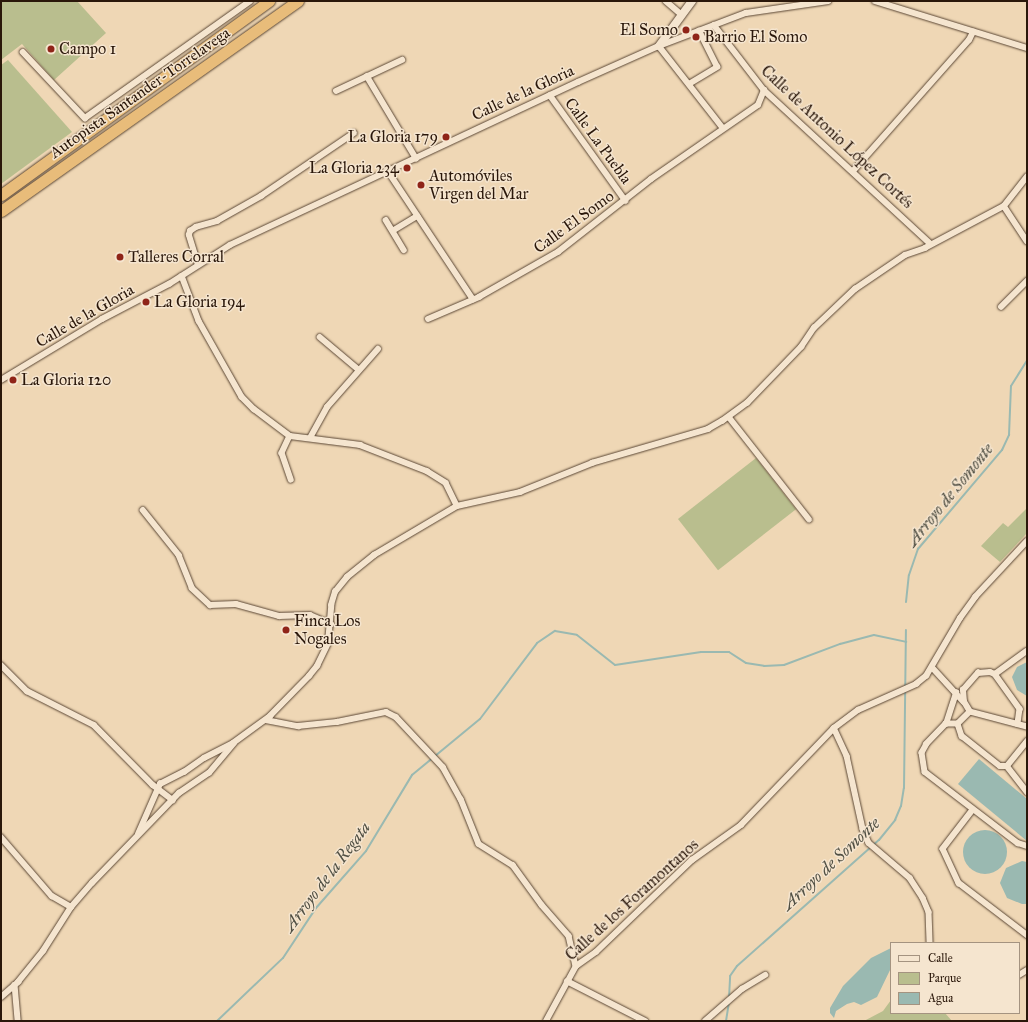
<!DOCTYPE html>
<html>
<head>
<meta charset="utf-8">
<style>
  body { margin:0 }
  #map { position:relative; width:1028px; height:1022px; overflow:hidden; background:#efd7b5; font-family:"IM FELL Great Primer",serif }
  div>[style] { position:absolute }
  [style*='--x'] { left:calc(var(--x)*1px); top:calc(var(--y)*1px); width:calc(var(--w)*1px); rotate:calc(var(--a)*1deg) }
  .green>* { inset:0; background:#b9be8e; transform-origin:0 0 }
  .water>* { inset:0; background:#9ab9b1 }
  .round { border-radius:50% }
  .stream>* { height:2px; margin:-1px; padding:0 1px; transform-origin:1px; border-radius:1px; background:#9ab9b1 }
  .roads { filter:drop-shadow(0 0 1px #5b4735) drop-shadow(0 0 1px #5b4735) }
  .street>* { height:5.5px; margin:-2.75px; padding:0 2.75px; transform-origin:2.75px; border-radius:2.75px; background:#f5e5cf }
  .secondary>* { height:8px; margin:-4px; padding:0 4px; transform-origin:4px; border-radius:4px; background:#f5e5cf }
  .highway>* { height:11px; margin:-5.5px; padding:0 5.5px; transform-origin:5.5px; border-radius:5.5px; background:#e8bc7a }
  .dots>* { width:11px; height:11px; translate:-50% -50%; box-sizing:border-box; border:2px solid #f5e5cf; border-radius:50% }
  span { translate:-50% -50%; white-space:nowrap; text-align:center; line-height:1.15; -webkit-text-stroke:3px #f5e5cf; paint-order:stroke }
  .poi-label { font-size:16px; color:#2a170a }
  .right { translate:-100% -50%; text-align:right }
  .left { translate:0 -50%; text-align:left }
  .street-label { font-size:16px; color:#2a170a }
  .water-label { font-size:17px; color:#515044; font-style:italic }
  .frame { position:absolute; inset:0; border:2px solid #2a170a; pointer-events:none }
  .legend { position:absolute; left:890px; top:942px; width:130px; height:72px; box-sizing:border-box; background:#f5e5cf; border:1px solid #a49380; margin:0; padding:5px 7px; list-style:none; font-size:12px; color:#2a170a }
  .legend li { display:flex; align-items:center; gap:8px; height:20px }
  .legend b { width:20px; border:1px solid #a49380 }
</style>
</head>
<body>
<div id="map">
  <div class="green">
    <div style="clip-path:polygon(1px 1px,77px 1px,106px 33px,54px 80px,22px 44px,1px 60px)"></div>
    <div style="clip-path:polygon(8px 60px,72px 132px,1px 184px,1px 65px)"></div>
    <div style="left:756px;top:458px;width:65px;height:99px;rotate:52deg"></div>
    <div style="clip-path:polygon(1027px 508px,1027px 533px,1000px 562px,981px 546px,1003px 523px,1008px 527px)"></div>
    <div style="clip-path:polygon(891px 1000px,891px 1013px,945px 1013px,952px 1021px,864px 1021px,883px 1011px)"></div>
  </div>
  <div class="water">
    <div style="clip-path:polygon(1027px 662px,1027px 696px,1017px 690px,1012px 677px,1017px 667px)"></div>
    <div style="clip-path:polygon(979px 759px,1027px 799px,1027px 841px,958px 784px)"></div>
    <div class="round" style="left:963px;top:830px;width:44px;height:44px"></div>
    <div style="clip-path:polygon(1022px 861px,1027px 862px,1027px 904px,1022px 904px,1007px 898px,1000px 883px,1006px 868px)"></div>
    <div style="clip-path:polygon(891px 948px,891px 968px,877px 997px,861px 1005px,854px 1002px,847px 1004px,836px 1011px,834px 1018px,830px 1013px,830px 1008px,843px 986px,871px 958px)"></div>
  </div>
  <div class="stream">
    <div style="--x:906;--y:602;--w:27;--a:-84"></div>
    <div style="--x:909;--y:575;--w:28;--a:-71"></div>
    <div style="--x:918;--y:549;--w:130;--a:-49.7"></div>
    <div style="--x:1002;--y:450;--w:17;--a:-65"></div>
    <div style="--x:1009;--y:435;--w:49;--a:-87.7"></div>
    <div style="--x:1011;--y:386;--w:31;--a:-58"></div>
    <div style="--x:729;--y:998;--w:22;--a:-87"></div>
    <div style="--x:730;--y:976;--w:12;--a:-55"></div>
    <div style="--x:737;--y:966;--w:190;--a:-41.6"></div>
    <div style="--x:879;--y:840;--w:26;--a:-51"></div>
    <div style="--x:895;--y:820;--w:15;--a:-67"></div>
    <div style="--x:901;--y:806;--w:18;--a:-81"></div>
    <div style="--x:904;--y:788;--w:158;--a:-89.3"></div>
    <div style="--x:217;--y:1021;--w:91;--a:-43.7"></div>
    <div style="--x:283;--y:958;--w:60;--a:-56.6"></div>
    <div style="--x:316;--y:908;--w:76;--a:-48.7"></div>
    <div style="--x:366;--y:851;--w:89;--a:-58.8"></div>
    <div style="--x:412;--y:775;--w:88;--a:-39.5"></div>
    <div style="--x:480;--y:719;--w:95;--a:-53.1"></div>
    <div style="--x:537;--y:643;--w:22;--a:-34"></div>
    <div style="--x:555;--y:631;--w:22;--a:10"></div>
    <div style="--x:577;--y:635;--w:48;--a:38.3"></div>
    <div style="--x:615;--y:665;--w:87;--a:-8.6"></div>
    <div style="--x:701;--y:652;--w:28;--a:0"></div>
    <div style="--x:729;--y:652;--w:20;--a:33"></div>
    <div style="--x:746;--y:663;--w:18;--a:9"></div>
    <div style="--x:764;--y:666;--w:20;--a:-3"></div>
    <div style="--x:784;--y:665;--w:60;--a:-20.6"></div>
    <div style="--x:840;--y:644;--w:35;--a:-15"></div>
    <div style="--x:874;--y:635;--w:33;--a:12"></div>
    <div style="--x:726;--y:1021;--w:19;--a:-81"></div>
  </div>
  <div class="roads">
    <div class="street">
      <div style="--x:666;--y:1;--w:21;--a:41"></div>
      <div style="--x:875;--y:1;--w:159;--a:17.2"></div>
      <div style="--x:714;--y:25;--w:82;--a:52.4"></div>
      <div style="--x:764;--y:90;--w:227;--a:42.7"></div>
      <div style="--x:659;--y:46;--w:104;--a:52"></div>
      <div style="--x:23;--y:52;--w:91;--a:46.8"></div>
      <div style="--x:85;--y:118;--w:202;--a:-35.3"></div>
      <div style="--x:367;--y:76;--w:96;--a:59.1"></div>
      <div style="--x:689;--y:84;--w:33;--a:-31"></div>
      <div style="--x:717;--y:67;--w:40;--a:-116.6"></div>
      <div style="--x:336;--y:91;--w:73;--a:-25.2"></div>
      <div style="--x:550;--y:95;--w:130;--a:54.4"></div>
      <div style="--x:388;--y:171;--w:154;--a:56.4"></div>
      <div style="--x:853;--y:171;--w:175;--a:-48.5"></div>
      <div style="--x:969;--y:40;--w:9;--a:-63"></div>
      <div style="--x:1004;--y:206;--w:42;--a:56.7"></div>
      <div style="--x:386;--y:220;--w:35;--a:59"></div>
      <div style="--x:394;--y:230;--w:27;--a:-31"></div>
      <div style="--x:198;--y:265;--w:31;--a:-107"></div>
      <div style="--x:189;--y:235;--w:4;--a:-76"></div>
      <div style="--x:190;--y:231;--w:7;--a:-34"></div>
      <div style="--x:196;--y:227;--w:22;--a:-16"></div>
      <div style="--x:217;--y:221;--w:51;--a:-29.6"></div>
      <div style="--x:261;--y:196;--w:112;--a:-34.1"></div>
      <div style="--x:182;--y:276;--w:48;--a:69.3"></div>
      <div style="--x:199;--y:321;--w:87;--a:60.5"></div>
      <div style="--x:242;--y:397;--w:17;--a:45"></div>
      <div style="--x:254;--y:409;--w:45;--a:36.9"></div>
      <div style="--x:290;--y:436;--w:71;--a:7.3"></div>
      <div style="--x:360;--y:445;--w:72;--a:21.2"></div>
      <div style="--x:427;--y:471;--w:22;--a:32"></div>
      <div style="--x:446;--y:483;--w:25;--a:64"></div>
      <div style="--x:1001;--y:307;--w:37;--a:-45"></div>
      <div style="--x:428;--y:319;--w:56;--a:-23.3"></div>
      <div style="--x:479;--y:297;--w:91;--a:-29.7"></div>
      <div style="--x:558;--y:252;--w:118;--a:-38.1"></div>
      <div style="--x:651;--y:179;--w:130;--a:-34.7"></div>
      <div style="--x:758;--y:105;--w:16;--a:-68"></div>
      <div style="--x:320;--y:337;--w:50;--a:40.1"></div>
      <div style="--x:1;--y:380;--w:118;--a:-31.1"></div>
      <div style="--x:102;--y:319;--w:76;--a:-27.6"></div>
      <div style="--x:169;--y:284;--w:72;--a:-32.6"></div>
      <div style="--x:230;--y:245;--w:384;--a:-25.1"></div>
      <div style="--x:578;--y:82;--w:89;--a:-24"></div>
      <div style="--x:659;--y:46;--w:93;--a:-20.8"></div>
      <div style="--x:746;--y:13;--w:83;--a:-8.3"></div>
      <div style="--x:729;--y:417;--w:130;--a:51.9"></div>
      <div style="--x:290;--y:436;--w:19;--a:115"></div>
      <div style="--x:282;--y:453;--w:28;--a:71"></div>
      <div style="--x:310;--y:438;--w:35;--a:-61"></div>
      <div style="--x:327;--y:407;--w:77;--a:-48.7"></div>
      <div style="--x:143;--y:510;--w:58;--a:51.3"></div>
      <div style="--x:179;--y:555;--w:35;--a:68"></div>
      <div style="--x:192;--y:588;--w:25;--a:43"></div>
      <div style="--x:210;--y:605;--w:26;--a:-2"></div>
      <div style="--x:236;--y:604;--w:45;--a:15.6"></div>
      <div style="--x:279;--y:616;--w:31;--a:-2"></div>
      <div style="--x:310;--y:615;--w:23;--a:23"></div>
      <div style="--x:1;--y:665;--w:37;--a:45"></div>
      <div style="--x:27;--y:691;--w:75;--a:26.9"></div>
      <div style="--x:94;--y:725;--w:84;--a:45.5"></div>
      <div style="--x:153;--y:785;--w:25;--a:37"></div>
      <div style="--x:932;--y:667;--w:47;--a:47.6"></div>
      <div style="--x:995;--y:674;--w:39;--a:-36"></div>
      <div style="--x:970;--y:712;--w:12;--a:-121"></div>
      <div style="--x:964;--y:702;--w:12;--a:-95"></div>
      <div style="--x:963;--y:690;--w:23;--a:-49"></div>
      <div style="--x:978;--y:673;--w:12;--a:-5"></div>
      <div style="--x:990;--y:672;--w:5;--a:22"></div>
      <div style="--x:995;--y:674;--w:43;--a:54.5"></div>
      <div style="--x:1020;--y:709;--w:15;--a:98"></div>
      <div style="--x:266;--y:720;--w:33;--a:11"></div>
      <div style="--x:298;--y:726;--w:39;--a:-6"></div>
      <div style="--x:337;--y:722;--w:50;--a:-11.5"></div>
      <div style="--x:386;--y:712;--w:11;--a:27"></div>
      <div style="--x:396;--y:717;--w:69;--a:46.8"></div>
      <div style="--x:443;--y:767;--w:37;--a:61"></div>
      <div style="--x:461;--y:799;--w:48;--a:68.2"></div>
      <div style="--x:479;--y:844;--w:40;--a:32"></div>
      <div style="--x:513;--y:865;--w:49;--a:54.1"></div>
      <div style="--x:542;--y:905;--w:41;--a:48.9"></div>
      <div style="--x:569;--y:936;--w:31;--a:77"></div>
      <div style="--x:946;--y:724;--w:33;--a:-72"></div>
      <div style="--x:958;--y:724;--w:12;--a:180"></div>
      <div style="--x:946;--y:724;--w:28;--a:134"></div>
      <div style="--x:927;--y:744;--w:10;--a:119"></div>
      <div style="--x:922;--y:753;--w:19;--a:81"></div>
      <div style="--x:925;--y:772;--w:117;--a:37.4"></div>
      <div style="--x:1018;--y:843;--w:9;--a:18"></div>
      <div style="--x:1027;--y:727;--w:59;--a:-165.3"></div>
      <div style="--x:970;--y:712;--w:17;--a:135"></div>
      <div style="--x:958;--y:724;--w:13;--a:72"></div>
      <div style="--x:962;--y:736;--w:48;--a:38.3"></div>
      <div style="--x:1000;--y:766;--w:7;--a:0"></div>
      <div style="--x:1007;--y:766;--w:33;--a:52"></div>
      <div style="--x:834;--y:728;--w:31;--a:65"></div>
      <div style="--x:847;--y:756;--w:75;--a:77.6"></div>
      <div style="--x:863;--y:829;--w:15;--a:67"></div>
      <div style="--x:869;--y:843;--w:54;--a:40.5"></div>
      <div style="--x:910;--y:878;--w:24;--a:57"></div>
      <div style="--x:923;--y:898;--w:15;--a:67"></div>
      <div style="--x:929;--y:912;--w:31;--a:88"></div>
      <div style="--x:1007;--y:766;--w:32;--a:-51"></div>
      <div style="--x:973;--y:810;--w:49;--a:127.6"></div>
      <div style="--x:943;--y:849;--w:38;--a:65"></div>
      <div style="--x:959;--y:883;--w:86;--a:37.4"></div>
      <div style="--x:138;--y:834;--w:55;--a:-66.3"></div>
      <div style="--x:160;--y:784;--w:27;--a:-27"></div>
      <div style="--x:184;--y:772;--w:24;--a:-35"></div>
      <div style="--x:204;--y:758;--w:33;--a:-27"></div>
      <div style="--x:233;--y:743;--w:46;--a:-36.1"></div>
      <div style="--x:270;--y:716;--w:56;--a:-45.7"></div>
      <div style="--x:309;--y:676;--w:13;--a:-51"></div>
      <div style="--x:317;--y:666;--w:25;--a:-64"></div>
      <div style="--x:328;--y:643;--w:38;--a:-85"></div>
      <div style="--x:331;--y:605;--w:14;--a:-73"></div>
      <div style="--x:335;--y:592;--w:19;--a:-51"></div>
      <div style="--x:347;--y:577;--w:35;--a:-39"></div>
      <div style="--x:374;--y:555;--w:96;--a:-30.6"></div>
      <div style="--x:457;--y:506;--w:65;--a:-12.5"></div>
      <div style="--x:520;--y:492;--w:78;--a:-21.9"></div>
      <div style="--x:592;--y:463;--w:121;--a:-16.3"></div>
      <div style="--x:708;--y:429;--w:16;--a:-30"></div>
      <div style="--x:722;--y:421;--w:31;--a:-36"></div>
      <div style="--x:747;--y:403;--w:78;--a:-46"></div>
      <div style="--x:801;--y:347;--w:23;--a:-56"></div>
      <div style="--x:814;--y:328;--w:57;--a:-43.6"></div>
      <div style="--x:855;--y:289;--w:60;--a:-34.2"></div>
      <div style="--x:905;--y:255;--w:21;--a:-19"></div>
      <div style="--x:925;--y:248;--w:89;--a:-28"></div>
      <div style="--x:1004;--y:206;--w:37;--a:-52"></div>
      <div style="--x:1;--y:837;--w:78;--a:49.2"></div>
      <div style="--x:52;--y:896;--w:22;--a:30"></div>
      <div style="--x:1019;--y:975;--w:9;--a:-32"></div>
      <div style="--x:567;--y:981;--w:88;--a:27.1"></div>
      <div style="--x:15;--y:985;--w:36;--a:85"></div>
      <div style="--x:1;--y:997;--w:23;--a:-41"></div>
      <div style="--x:18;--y:982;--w:40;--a:-51"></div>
      <div style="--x:43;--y:951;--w:52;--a:-57.5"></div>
      <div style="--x:71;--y:907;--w:32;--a:-49"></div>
      <div style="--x:92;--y:883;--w:125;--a:-46"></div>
      <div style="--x:179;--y:793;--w:36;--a:-34"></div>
      <div style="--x:209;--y:773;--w:38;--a:-50"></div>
      <div style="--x:546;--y:1021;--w:63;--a:-61.4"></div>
      <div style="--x:576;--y:966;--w:24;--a:-35"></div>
      <div style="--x:596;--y:952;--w:133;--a:-43.8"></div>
      <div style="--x:692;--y:860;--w:60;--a:-35.5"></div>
      <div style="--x:741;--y:825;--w:134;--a:-46.2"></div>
      <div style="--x:834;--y:728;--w:30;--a:-37"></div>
      <div style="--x:858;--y:710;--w:64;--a:-24.1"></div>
      <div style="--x:916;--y:684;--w:13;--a:-39"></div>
      <div style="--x:926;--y:676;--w:67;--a:-59.6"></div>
      <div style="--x:960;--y:618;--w:26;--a:-54"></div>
      <div style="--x:975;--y:597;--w:76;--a:-47.1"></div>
      <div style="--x:705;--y:1021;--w:49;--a:-40.9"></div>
      <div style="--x:742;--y:989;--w:27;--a:-31"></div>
    </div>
    <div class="secondary">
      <div style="--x:659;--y:46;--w:56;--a:-53.7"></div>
    </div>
    <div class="highway">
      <div style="--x:1;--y:195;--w:331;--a:-35.9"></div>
      <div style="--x:1;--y:211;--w:364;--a:-35.3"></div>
    </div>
  </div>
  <div class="dots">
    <div style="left:686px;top:30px;background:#8f2418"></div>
    <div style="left:696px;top:37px;background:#8f2418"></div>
    <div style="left:51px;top:49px;background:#8f2418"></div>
    <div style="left:446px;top:137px;background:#8f2418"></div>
    <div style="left:407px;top:168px;background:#8f2418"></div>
    <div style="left:421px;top:185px;background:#8f2418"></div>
    <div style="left:120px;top:257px;background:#8f2418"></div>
    <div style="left:146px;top:302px;background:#8f2418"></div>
    <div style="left:13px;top:380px;background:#8f2418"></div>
    <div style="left:286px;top:630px;background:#8f2418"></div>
  </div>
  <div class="poi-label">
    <span class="right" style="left:678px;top:30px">El Somo</span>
    <span class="left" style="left:704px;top:37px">Barrio El Somo</span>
    <span class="left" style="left:59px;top:49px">Campo 1</span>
    <span class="right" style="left:438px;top:137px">La Gloria 179</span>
    <span class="right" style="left:399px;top:168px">La Gloria 234</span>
    <span class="left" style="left:429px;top:185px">Automóviles<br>Virgen del Mar</span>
    <span class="left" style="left:128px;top:257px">Talleres Corral</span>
    <span class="left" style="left:154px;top:302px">La Gloria 194</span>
    <span class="left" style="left:21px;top:380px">La Gloria 120</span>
    <span class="left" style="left:294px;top:630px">Finca Los<br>Nogales</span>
  </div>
  <div class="street-label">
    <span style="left:140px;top:93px;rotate:-35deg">Autopista Santander-Torrelavega</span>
    <span style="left:523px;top:93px;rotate:-25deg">Calle de la Gloria</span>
    <span style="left:837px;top:137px;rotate:43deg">Calle de Antonio López Cortés</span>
    <span style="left:598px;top:141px;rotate:54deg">Calle La Puebla</span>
    <span style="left:574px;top:222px;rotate:-36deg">Calle El Somo</span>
    <span style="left:85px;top:316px;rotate:-30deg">Calle de la Gloria</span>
    <span style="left:632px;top:900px;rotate:-42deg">Calle de los Foramontanos</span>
  </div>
  <div class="water-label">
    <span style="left:950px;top:495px;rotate:-51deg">Arroyo de Somonte</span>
    <span style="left:831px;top:864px;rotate:-43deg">Arroyo de Somonte</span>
    <span style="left:327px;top:877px;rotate:-53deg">Arroyo de la Regata</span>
  </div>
  <div class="frame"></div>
  <ul class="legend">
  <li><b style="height:5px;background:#f5e5cf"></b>Calle</li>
  <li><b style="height:11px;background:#b9be8e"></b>Parque</li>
  <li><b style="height:11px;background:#9ab9b1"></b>Agua</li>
  </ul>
</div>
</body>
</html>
